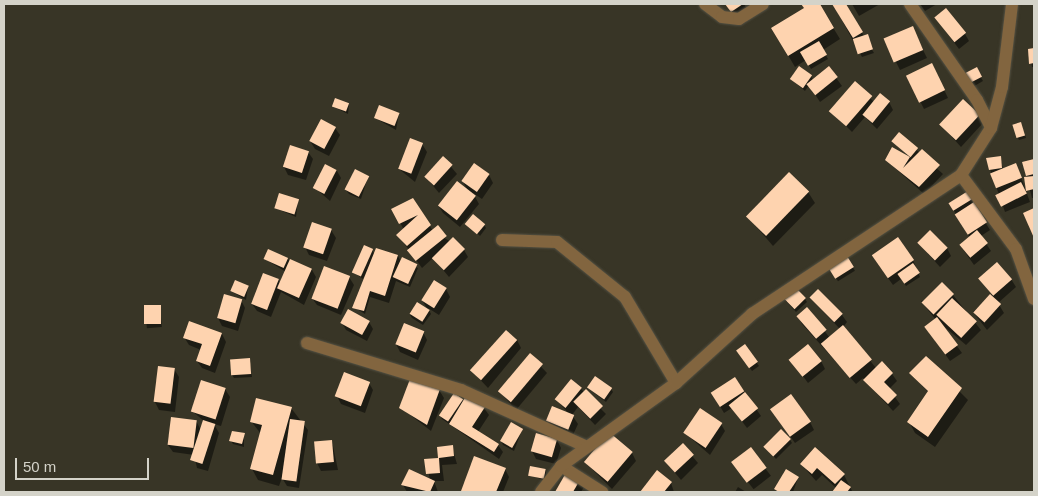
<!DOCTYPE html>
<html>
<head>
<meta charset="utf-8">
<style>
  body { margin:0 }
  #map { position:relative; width:1038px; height:496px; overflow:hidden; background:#383526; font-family:Arial,sans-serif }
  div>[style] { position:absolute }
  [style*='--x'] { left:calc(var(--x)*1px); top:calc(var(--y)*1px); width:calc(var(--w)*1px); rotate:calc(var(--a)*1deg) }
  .shadow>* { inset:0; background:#0007; transform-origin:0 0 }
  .building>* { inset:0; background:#fed3af; transform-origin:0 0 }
  .roads { filter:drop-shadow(0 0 1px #545143) drop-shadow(0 0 1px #545143) }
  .minor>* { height:12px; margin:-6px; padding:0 6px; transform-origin:6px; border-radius:6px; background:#82653f }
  span { translate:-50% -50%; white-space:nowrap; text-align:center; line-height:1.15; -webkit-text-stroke:5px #383526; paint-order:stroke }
  .frame { position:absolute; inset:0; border:5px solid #d4d3c9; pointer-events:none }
  .scale { position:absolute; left:15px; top:458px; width:134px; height:22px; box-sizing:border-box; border:2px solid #d4d3c9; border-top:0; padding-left:6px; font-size:15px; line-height:18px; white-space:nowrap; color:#d4d3c9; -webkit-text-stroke:4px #383526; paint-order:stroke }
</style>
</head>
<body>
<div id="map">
  <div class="shadow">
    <div style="clip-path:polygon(726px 4px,744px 4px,748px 11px,736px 19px)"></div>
    <div style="clip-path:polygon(802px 4px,823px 4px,820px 6px,840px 39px,823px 50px,828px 59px,811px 69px,806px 60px,795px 67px,779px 40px,805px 9px)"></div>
    <div style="clip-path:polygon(833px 4px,845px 4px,874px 53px,862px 57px)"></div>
    <div style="clip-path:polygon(852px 4px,880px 4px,859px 16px)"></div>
    <div style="clip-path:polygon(920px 4px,937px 4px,925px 11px)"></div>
    <div style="clip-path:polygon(935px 17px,965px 34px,969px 41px,959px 49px)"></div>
    <div style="clip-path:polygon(916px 36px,927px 58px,900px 70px,896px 62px)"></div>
    <div style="clip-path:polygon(1034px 49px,1034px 67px,1032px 67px,1029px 50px)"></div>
    <div style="clip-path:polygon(829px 68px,842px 86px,820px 102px,809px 85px,805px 91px,791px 79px,811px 76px,813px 80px)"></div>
    <div style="left:976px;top:69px;width:14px;height:11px;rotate:60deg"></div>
    <div style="clip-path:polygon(936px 73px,948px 98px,924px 109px,920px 101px)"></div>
    <div style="clip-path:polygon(855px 83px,874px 102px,889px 102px,893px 110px,877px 129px,865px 117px,852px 132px,831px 111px)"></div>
    <div style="clip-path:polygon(349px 104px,348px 114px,334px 107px)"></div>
    <div style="clip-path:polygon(399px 114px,396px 130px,375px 118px)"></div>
    <div style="clip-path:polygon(979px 116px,983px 123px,961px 147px,940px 124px)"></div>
    <div style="clip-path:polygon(1021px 123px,1026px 138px,1019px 140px,1017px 136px)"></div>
    <div style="clip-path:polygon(335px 128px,340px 135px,329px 156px,315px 149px,310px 141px)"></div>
    <div style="clip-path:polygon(899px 134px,943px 174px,924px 194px,886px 160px,909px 156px,893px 142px)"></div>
    <div style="clip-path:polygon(422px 144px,427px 152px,415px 182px,399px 169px)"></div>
    <div style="clip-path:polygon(308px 152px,313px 159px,306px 180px,288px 175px,284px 167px)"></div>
    <div style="clip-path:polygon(443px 157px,457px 174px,439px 193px,425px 176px)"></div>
    <div style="clip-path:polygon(1000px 157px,1003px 169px,1019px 172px,1030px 202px,1005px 212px,990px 169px)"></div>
    <div style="clip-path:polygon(1034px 160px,1034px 198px,1032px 198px,1023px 163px)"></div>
    <div style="clip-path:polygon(337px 171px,341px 178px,330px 201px,315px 188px)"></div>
    <div style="clip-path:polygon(489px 175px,493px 183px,482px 199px,473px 193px,479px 204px,460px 227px,443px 213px,438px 205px,468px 191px,463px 182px)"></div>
    <div style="clip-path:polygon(368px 177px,361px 199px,349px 194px,346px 190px)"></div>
    <div style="clip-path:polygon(808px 192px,815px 203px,773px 246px,747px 216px)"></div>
    <div style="clip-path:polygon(967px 193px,990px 230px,981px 236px,991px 251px,974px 265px,960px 245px,970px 238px,950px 204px)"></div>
    <div style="clip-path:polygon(298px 200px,296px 217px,275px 208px)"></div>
    <div style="clip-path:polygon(413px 200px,433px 231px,464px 250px,468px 257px,449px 277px,433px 258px,422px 268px,398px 235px,404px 230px,393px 209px)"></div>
    <div style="clip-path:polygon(467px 224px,484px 225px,486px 228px,480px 236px)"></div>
    <div style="clip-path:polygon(331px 230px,336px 238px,327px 261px,309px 255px,305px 247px)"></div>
    <div style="clip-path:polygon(919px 244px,947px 248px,951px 256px,940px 267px)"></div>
    <div style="clip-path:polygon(372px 250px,375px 255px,398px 256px,401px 262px,418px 268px,410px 287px,396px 281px,389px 303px,370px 297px,365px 314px,354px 307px,359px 290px,366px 292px,371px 262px,363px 279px,353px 272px)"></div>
    <div style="left:847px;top:258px;width:15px;height:20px;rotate:58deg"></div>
    <div style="clip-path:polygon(265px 259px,287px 259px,312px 270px,316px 277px,304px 305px,281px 292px,271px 317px,257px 311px,252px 304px,278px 280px,281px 285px,286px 272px)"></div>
    <div style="clip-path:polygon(913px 260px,920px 277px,906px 286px,901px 279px,893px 285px,877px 263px)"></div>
    <div style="clip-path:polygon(349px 277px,354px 285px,341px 315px,317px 305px,312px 298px)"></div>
    <div style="clip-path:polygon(980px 279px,1011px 279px,1016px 287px,998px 303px,1004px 313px,987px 330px,973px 312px,992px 294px)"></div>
    <div style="clip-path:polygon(248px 287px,246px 300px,231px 291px)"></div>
    <div style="clip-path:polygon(446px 289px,450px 297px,439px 315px,428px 308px,431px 314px,423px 325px,412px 318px,410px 315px,428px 310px,422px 300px)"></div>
    <div style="clip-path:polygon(818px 290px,842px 315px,847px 322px,843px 327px,876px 368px,892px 374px,897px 381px,889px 389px,900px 404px,893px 411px,863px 378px,856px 384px,802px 324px,798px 317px,807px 309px,830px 338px,840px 329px,810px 298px)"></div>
    <div style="clip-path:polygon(953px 295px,981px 330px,966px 345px,940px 323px,962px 353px,950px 361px,926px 328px,936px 320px,921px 301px)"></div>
    <div style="clip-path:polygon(805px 299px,807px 302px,796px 312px,785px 300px)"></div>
    <div style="clip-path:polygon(241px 300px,245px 308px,238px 331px,222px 326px,218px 318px)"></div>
    <div style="left:160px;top:306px;width:21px;height:15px;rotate:85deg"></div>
    <div style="clip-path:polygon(369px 322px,373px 329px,367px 341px,346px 330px,342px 323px)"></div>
    <div style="clip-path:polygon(423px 332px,427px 340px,418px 360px,400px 352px,396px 344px)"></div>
    <div style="clip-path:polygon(222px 334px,226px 342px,215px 373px,202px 368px,197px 361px,201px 350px,189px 345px,184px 337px)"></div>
    <div style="clip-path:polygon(517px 340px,521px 348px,488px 388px,473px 372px)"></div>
    <div style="clip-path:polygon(745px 346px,759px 366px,752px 371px,740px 354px)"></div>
    <div style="clip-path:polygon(530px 355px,547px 373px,516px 410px,499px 391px)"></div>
    <div style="clip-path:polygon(249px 359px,252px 377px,234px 378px,232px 375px)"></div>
    <div style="clip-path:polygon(791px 360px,821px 361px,825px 369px,808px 383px)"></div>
    <div style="clip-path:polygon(174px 369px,179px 377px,175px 412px,159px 410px,155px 402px)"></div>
    <div style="clip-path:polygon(911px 373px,947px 379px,968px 400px,935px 447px,915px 433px,909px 422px,929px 393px)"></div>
    <div style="clip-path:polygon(735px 378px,761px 416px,747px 428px,732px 408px,724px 413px,712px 393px)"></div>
    <div style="clip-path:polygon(369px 383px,373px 390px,365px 413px,341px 404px,337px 396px)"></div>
    <div style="clip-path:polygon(588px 388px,611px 389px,613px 392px,606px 402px)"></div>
    <div style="clip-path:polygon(225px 389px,230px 397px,221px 426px,214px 424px,219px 433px,208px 471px,197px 468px,194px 455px,173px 452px,168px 445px,196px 421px,201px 430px,204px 421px,192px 411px)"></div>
    <div style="clip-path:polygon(581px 389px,606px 414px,595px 425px,578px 407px,572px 415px,578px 424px,572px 437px,552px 428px,548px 420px,568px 413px,557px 400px)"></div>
    <div style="clip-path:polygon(439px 390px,444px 398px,431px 431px,400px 407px)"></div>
    <div style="clip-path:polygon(462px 400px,484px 408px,489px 415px,478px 432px,498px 445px,503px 452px,499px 459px,442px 419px,440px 415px)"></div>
    <div style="clip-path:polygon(291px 408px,308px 430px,299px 488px,287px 486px,282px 478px,279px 486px,258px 480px,252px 469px,261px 434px,251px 421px)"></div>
    <div style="clip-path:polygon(776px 417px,810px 422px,814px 430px,795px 443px)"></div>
    <div style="clip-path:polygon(721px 424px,725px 431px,710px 455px,685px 433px)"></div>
    <div style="clip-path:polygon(522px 430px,514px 451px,503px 445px,501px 441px)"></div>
    <div style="clip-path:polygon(244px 434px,244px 447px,233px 444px,231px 441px)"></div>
    <div style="clip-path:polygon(557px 440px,561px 448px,556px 464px,536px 459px,532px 451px)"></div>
    <div style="clip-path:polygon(790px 440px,792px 443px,776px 459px,767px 449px)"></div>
    <div style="clip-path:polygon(332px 441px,338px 470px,321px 471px,317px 463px)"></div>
    <div style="clip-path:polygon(683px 445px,698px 463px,681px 480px,666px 462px)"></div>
    <div style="clip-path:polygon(452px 447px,457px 464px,442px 465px,444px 481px,434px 481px,438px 492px,407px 492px,403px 485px,430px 480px,426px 460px,439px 459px,438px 448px)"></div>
    <div style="left:750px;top:449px;width:34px;height:22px;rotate:52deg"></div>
    <div style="clip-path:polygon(632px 453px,636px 461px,612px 489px,585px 462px)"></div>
    <div style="clip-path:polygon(801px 464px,844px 475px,852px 491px,834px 492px,836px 488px,822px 475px,816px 481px)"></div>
    <div style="clip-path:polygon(505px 469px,509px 477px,503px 492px,462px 491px)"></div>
    <div style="clip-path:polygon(546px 470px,546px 481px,530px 475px)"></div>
    <div style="clip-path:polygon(657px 472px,671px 483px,674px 492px,642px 492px)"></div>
    <div style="clip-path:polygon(568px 473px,584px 487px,581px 492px,557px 492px)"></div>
    <div style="clip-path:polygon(798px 478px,793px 492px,775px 489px)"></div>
    <div style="clip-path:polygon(738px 487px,746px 492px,735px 492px)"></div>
  </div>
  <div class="building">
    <div style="clip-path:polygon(725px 4px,743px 4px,731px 12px)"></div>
    <div style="clip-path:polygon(801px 4px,820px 4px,834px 28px,788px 56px,771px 28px,804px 8px)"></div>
    <div style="clip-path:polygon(832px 4px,846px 4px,863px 32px,853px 38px)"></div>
    <div style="left:946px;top:8px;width:32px;height:15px;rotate:51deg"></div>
    <div style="left:913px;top:26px;width:26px;height:32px;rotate:67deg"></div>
    <div style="left:868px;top:34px;width:16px;height:16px;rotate:72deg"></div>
    <div style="left:819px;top:41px;width:16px;height:22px;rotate:60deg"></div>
    <div style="clip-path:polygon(1034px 48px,1034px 63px,1029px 64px,1028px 49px)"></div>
    <div style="left:932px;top:63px;width:30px;height:29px;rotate:64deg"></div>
    <div style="left:799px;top:66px;width:16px;height:16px;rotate:35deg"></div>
    <div style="left:829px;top:66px;width:14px;height:29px;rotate:51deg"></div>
    <div style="left:977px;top:67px;width:11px;height:13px;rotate:63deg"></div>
    <div style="left:855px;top:81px;width:23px;height:40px;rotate:41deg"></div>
    <div style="left:880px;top:93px;width:13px;height:28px;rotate:39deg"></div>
    <div style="left:335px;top:98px;width:15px;height:9px;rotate:20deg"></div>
    <div style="left:963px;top:99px;width:23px;height:35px;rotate:43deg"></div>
    <div style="left:379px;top:105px;width:22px;height:14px;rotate:21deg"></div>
    <div style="left:321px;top:119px;width:17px;height:25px;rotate:28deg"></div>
    <div style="left:1021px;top:122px;width:14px;height:9px;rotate:73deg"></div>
    <div style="left:899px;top:132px;width:25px;height:12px;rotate:40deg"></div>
    <div style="left:410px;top:138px;width:14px;height:33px;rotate:21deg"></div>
    <div style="left:290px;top:145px;width:20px;height:23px;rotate:18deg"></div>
    <div style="clip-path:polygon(892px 147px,910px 157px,903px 168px,922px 149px,940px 165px,919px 187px,885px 160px)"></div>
    <div style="left:443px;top:156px;width:13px;height:28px;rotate:42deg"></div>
    <div style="clip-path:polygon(1001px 156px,1002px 168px,989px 170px,986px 158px)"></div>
    <div style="clip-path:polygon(1034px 159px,1034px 174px,1026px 176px,1022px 162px)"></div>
    <div style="left:474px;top:163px;width:19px;height:22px;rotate:35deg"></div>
    <div style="left:1016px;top:163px;width:16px;height:28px;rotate:68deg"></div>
    <div style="left:325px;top:164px;width:13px;height:27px;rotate:27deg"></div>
    <div style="left:355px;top:169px;width:16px;height:23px;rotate:27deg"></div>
    <div style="left:789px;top:172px;width:28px;height:62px;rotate:44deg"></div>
    <div style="clip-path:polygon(1034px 176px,1034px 189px,1026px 191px,1024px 177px)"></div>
    <div style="left:457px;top:181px;width:24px;height:31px;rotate:38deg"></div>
    <div style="left:1021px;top:182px;width:13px;height:29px;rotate:63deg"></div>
    <div style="left:968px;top:191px;width:9px;height:23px;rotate:58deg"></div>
    <div style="left:279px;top:193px;width:21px;height:16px;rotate:17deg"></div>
    <div style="clip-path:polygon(413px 198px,431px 225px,407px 246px,396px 235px,418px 215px,399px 224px,391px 209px)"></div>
    <div style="left:974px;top:202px;width:24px;height:23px;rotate:57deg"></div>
    <div style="clip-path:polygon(1034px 208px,1034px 238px,1023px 213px)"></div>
    <div style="left:473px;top:214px;width:16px;height:13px;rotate:40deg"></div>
    <div style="left:312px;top:222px;width:21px;height:27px;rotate:19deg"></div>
    <div style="left:438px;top:225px;width:14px;height:40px;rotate:51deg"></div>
    <div style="left:930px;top:230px;width:25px;height:18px;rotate:45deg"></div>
    <div style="left:977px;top:230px;width:17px;height:23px;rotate:50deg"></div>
    <div style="left:453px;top:237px;width:17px;height:30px;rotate:45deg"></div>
    <div style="left:898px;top:237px;width:28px;height:32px;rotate:55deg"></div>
    <div style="left:364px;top:245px;width:10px;height:30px;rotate:24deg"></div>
    <div style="clip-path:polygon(376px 248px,398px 255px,385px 296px,370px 291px,364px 311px,352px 308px)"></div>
    <div style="left:268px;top:249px;width:22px;height:11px;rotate:24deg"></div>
    <div style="left:847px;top:256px;width:13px;height:22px;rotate:58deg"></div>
    <div style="left:402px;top:257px;width:17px;height:22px;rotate:25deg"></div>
    <div style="left:290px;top:259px;width:24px;height:32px;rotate:24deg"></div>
    <div style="left:997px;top:262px;width:23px;height:25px;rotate:49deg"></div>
    <div style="left:913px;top:263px;width:12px;height:19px;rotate:55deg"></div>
    <div style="left:324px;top:266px;width:28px;height:35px;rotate:21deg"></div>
    <div style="left:263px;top:273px;width:17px;height:33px;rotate:21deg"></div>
    <div style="left:235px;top:280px;width:15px;height:12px;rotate:23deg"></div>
    <div style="left:434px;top:280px;width:15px;height:24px;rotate:32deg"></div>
    <div style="left:942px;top:282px;width:17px;height:29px;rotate:45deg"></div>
    <div style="left:796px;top:288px;width:14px;height:16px;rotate:45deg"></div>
    <div style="left:818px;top:289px;width:35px;height:12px;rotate:45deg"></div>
    <div style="left:224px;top:294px;width:19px;height:25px;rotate:16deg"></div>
    <div style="left:990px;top:294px;width:15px;height:25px;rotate:42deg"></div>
    <div style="left:952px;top:298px;width:34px;height:23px;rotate:43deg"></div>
    <div style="left:417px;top:302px;width:15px;height:14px;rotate:32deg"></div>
    <div style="left:144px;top:305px;width:17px;height:19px"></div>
    <div style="left:807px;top:307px;width:30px;height:14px;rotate:49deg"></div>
    <div style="left:348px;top:309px;width:25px;height:16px;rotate:29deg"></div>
    <div style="left:937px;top:317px;width:35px;height:16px;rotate:53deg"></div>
    <div style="clip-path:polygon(189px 321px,222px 333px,210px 366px,196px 361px,202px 344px,183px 338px)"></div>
    <div style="left:404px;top:323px;width:22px;height:23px;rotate:22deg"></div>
    <div style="left:843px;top:325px;width:45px;height:29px;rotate:50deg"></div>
    <div style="left:506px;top:330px;width:15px;height:54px;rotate:42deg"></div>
    <div style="left:745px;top:344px;width:22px;height:11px;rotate:54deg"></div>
    <div style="left:808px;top:344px;width:22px;height:25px;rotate:51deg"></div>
    <div style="left:530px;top:353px;width:17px;height:50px;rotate:40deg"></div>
    <div style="clip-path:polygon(926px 356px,962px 388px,928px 437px,907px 422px,928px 391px,909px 373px)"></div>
    <div style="left:250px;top:358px;width:16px;height:20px;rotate:86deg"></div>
    <div style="clip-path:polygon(882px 361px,893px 373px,884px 382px,897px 395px,888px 404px,863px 380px)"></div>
    <div style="left:158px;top:366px;width:17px;height:36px;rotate:7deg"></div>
    <div style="left:344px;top:372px;width:28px;height:26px;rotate:21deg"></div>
    <div style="left:595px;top:376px;width:21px;height:14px;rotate:35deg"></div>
    <div style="left:735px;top:377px;width:17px;height:29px;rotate:57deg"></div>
    <div style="clip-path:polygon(410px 379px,440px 389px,427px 425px,399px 408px)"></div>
    <div style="left:571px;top:379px;width:14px;height:26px;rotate:39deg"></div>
    <div style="left:201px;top:380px;width:26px;height:33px;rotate:18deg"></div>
    <div style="left:586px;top:389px;width:24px;height:18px;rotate:45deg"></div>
    <div style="left:745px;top:392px;width:21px;height:21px;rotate:51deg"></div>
    <div style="left:454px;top:393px;width:11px;height:27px;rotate:34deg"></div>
    <div style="left:791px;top:394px;width:34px;height:26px;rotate:54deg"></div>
    <div style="clip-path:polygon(466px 396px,485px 407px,472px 427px,499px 444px,494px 452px,449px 424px)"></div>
    <div style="clip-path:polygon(256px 398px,292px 407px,273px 475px,250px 469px,262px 425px,250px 422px)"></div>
    <div style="left:552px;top:406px;width:24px;height:16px;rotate:22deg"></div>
    <div style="left:700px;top:408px;width:27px;height:30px;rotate:34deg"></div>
    <div style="left:171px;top:417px;width:26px;height:28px;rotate:7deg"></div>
    <div style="left:290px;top:419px;width:15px;height:61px;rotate:8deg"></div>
    <div style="left:203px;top:420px;width:13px;height:42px;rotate:18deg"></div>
    <div style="left:511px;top:422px;width:14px;height:22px;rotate:30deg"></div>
    <div style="left:781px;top:429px;width:14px;height:25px;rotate:45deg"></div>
    <div style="clip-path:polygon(232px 431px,245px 433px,242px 444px,229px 441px)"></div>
    <div style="left:609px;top:432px;width:31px;height:39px;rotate:40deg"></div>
    <div style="left:536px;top:433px;width:22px;height:19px;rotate:16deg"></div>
    <div style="left:332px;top:440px;width:22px;height:18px;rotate:85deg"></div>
    <div style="left:683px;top:443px;width:16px;height:26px;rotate:47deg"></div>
    <div style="clip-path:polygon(453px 445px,454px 456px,439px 458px,440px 473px,426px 474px,424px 459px,438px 458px,437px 447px)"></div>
    <div style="left:751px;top:447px;width:26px;height:25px;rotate:53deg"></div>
    <div style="clip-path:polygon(815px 447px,845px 474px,835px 484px,817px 468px,812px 474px,800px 464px)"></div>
    <div style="clip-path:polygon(474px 456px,506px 468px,496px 492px,461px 491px)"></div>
    <div style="left:530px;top:466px;width:16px;height:10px;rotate:11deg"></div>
    <div style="clip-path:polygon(409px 469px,435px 481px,430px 492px,401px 485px)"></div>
    <div style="clip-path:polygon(786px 469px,799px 477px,789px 492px,779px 492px,774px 489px)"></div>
    <div style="clip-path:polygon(657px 470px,672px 482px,664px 492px,640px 492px)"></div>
    <div style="clip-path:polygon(567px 471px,581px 478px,573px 492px,555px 492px)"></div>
    <div style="clip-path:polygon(841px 480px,851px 487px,847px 492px,832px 492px)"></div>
  </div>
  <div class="roads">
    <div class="minor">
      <div style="--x:705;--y:4;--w:21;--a:37"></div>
      <div style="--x:722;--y:17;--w:17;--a:7"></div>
      <div style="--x:739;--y:19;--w:28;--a:-32"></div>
      <div style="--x:910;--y:4;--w:117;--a:55.1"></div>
      <div style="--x:977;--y:100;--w:31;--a:63"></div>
      <div style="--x:961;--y:175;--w:92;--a:53.4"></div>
      <div style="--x:1016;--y:249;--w:53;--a:70.2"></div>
      <div style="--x:502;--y:240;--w:55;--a:2.1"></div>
      <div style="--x:557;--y:242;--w:87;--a:39"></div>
      <div style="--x:625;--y:297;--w:100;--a:59.3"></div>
      <div style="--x:307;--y:343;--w:161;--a:17"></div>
      <div style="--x:461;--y:390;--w:136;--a:24.3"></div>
      <div style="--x:561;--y:466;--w:49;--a:32.4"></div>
      <div style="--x:541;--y:492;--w:33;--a:-52"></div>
      <div style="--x:561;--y:466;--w:142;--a:-35.8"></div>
      <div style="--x:676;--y:383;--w:103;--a:-42.2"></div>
      <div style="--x:752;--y:314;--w:251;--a:-33.6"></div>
      <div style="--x:961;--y:175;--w:56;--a:-57.4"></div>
      <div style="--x:991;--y:128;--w:42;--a:-75"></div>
      <div style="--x:1002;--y:87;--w:84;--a:-83.1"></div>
    </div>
  </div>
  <div class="frame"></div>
  <div class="scale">50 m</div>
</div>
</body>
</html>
